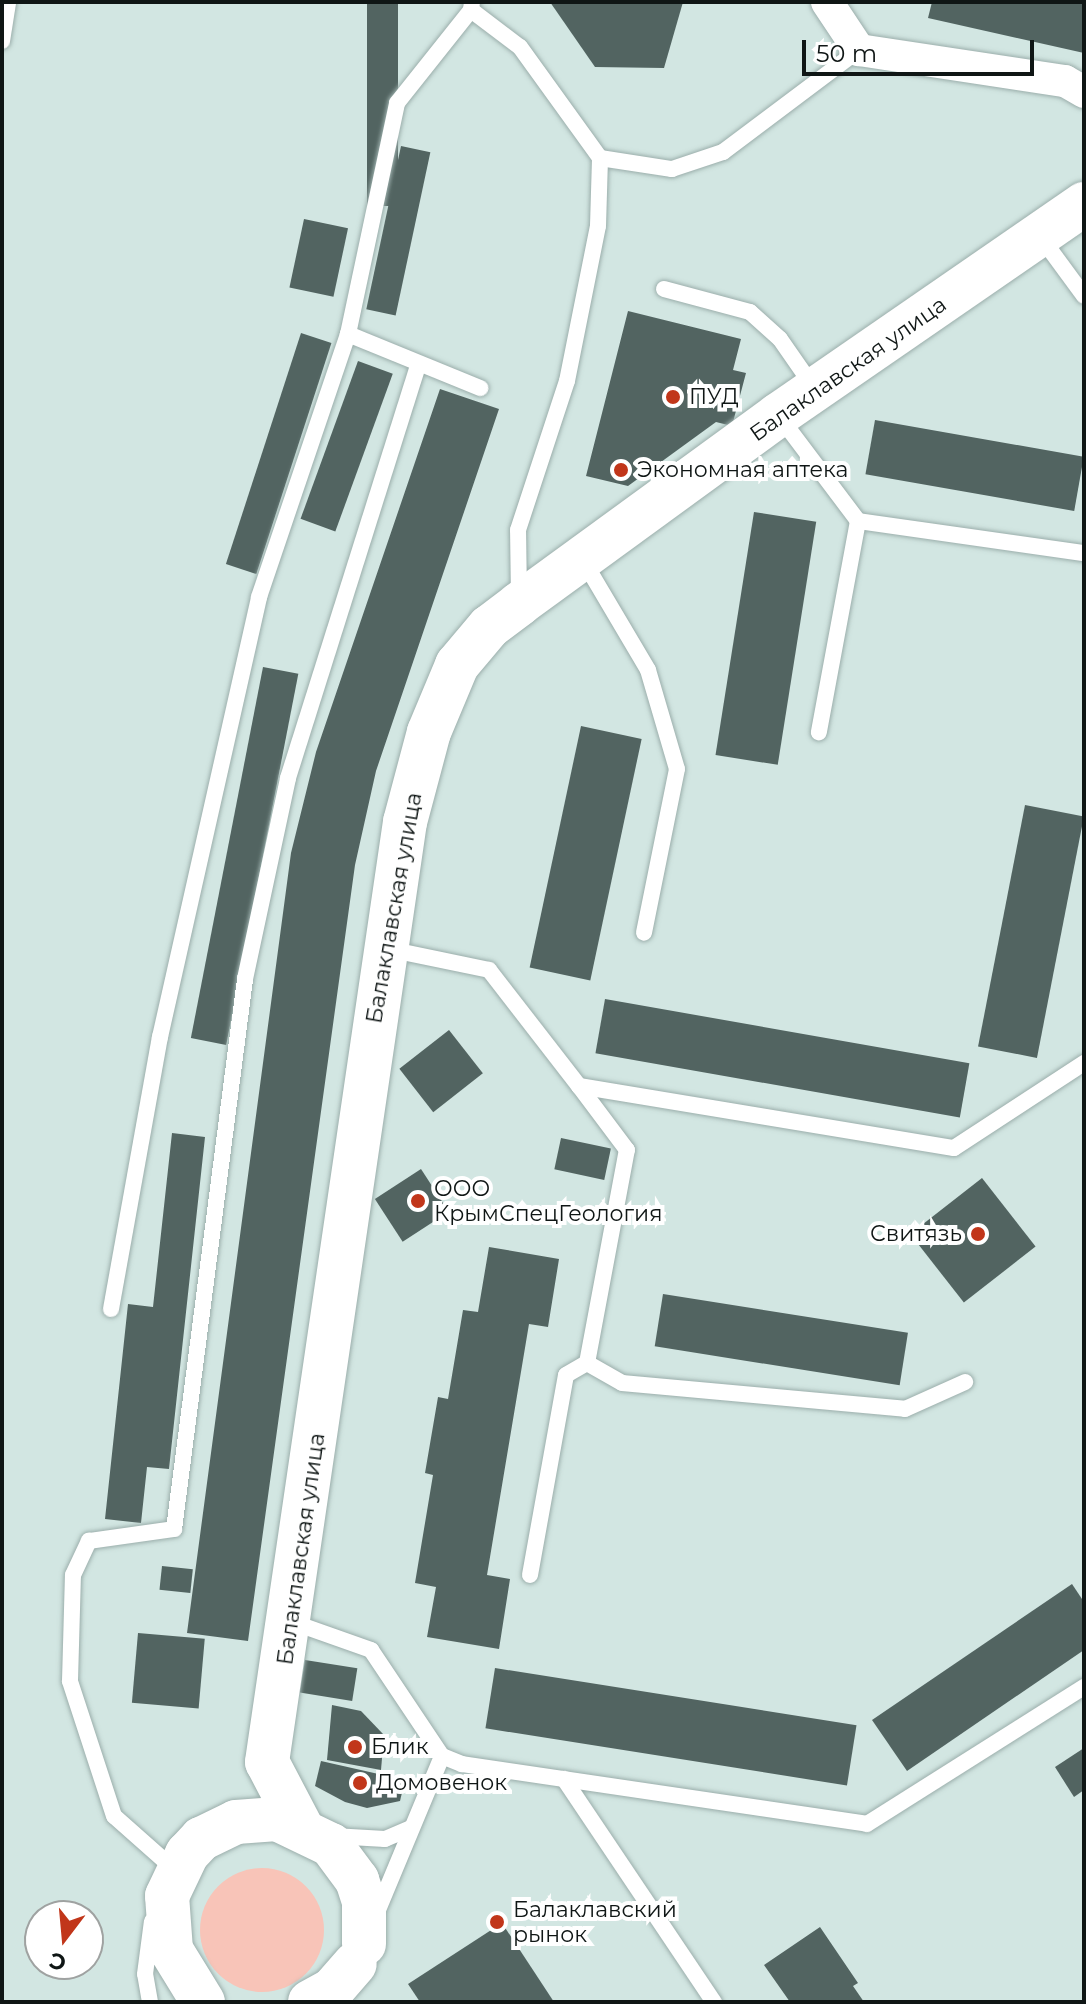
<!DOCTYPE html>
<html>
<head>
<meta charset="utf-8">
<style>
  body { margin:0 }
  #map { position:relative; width:1086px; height:2004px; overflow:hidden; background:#d2e6e2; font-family:Montserrat,sans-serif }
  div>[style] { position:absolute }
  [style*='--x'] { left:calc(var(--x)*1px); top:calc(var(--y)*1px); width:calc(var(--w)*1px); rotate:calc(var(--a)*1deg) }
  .green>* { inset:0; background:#f8c4b8 }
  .round { border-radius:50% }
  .building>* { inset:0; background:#526461; transform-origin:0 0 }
  .roads { filter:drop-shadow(0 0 2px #9baeab) drop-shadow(0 0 2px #9baeab) }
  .service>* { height:16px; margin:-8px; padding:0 8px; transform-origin:8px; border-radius:8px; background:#fff }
  .minor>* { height:32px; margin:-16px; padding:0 16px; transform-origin:16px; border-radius:16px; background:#fff }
  .secondary>* { height:44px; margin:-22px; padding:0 22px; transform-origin:22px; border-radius:22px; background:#fff }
  .dots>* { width:22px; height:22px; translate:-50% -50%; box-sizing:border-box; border:4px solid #fff; border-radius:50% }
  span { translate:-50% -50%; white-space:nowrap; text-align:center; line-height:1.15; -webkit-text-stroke:8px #fff; paint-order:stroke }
  .street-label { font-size:22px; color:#0f1615 }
  .poi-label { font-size:22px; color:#0f1615 }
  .left { translate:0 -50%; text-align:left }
  .right { translate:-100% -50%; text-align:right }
  .frame { position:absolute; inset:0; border:4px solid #0f1615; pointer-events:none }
  .north { position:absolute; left:24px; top:1900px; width:80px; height:80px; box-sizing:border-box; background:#fff; border:2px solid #9fa2a1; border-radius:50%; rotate:196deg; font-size:22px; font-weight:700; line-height:32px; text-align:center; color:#0f1615 }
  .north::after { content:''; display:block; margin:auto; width:28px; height:36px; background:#c1361a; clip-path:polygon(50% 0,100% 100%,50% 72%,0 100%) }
  .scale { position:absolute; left:802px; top:40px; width:232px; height:36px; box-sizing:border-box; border:4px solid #0f1615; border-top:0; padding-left:10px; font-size:24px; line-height:28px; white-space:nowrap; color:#0f1615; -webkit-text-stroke:6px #fff; paint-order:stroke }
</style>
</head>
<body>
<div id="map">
  <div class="green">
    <div class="round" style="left:200px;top:1868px;width:124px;height:124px"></div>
  </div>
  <div class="building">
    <div style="left:367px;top:2px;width:31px;height:204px"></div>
    <div style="clip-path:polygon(550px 2px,683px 2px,664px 68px,595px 67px)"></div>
    <div style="clip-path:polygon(932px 2px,1084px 2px,1084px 53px,928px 18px)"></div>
    <div style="left:401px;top:146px;width:30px;height:167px;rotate:12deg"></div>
    <div style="left:304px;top:219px;width:45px;height:70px;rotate:12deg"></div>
    <div style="clip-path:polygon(628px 311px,741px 339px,733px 370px,746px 373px,732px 426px,716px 422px,628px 486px,586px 476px)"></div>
    <div style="left:301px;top:333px;width:32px;height:243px;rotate:18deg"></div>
    <div style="left:358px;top:361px;width:37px;height:168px;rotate:20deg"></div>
    <div style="clip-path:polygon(440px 389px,499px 409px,376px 771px,355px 865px,248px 1641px,187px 1633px,291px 853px,316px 752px)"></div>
    <div style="left:875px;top:420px;width:212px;height:55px;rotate:10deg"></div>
    <div style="left:754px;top:512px;width:63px;height:246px;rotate:9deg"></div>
    <div style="left:263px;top:667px;width:36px;height:378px;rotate:11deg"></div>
    <div style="left:581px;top:726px;width:62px;height:247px;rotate:12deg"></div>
    <div style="left:1025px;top:805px;width:60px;height:246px;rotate:11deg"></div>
    <div style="left:605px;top:999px;width:370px;height:55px;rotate:10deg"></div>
    <div style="left:449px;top:1030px;width:55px;height:63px;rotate:52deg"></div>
    <div style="clip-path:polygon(172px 1133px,205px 1137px,169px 1469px,147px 1467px,141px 1523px,105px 1519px,128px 1304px,153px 1307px)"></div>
    <div style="left:561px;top:1138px;width:51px;height:32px;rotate:12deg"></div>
    <div style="left:421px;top:1169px;width:51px;height:55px;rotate:57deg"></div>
    <div style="left:982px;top:1178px;width:87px;height:91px;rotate:52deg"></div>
    <div style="clip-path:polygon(489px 1247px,559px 1259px,548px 1327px,529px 1324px,487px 1575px,510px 1579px,499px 1649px,427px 1637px,436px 1587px,415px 1583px,433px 1475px,425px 1473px,438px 1397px,448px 1399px,463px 1310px,478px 1312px)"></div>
    <div style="left:663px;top:1294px;width:248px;height:53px;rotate:9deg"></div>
    <div style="left:162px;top:1566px;width:31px;height:24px;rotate:6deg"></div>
    <div style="clip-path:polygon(1072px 1584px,1084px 1602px,1084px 1650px,907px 1771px,872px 1720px)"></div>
    <div style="left:138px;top:1633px;width:67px;height:70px;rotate:5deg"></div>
    <div style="left:305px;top:1660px;width:53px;height:33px;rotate:9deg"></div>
    <div style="left:495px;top:1668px;width:366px;height:61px;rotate:9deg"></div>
    <div style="clip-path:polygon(332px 1705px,361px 1711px,384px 1735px,381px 1770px,327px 1760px)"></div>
    <div style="clip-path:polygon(1084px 1748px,1084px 1790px,1074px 1797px,1055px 1767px)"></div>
    <div style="clip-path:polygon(321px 1761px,405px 1780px,400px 1801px,367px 1808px,345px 1802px,315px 1786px)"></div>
    <div style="clip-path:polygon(502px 1923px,554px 2002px,420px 2002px,408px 1984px)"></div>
    <div style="clip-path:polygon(820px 1927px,858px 1983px,853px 1986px,864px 2002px,790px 2002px,764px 1965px)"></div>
  </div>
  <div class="roads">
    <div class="service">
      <div style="--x:471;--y:10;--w:61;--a:37.1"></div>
      <div style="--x:520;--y:47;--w:137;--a:54.2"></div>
      <div style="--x:600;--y:158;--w:73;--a:8.7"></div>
      <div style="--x:672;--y:169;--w:54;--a:-18.4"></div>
      <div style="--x:723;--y:152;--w:170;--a:-36.9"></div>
      <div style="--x:2;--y:41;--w:39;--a:-81"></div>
      <div style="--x:1040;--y:236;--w:74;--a:53.7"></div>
      <div style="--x:664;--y:289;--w:89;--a:15"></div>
      <div style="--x:750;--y:312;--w:40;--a:42"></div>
      <div style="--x:780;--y:339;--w:60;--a:55.2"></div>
      <div style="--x:348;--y:334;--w:143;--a:22.2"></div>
      <div style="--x:779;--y:416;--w:131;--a:53"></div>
      <div style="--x:858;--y:521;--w:215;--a:100.5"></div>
      <div style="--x:858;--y:521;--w:228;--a:8.1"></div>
      <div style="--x:583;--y:560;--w:128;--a:59.4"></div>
      <div style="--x:648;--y:670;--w:103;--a:73.7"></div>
      <div style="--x:677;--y:769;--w:167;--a:101.4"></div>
      <div style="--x:519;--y:598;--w:68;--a:-90.8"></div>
      <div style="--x:518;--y:530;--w:157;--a:-71.8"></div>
      <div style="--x:567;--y:381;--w:158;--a:-78.7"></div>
      <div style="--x:598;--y:226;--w:68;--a:-88.3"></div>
      <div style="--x:388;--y:949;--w:103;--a:11.7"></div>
      <div style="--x:489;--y:970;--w:147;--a:52.2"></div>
      <div style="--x:579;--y:1086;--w:380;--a:9.4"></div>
      <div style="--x:954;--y:1148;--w:155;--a:-33.2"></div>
      <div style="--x:111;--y:1309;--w:276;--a:-79.8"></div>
      <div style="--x:160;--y:1037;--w:451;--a:-77.3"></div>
      <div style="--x:259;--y:597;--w:278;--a:-71.3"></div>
      <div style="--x:348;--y:334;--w:236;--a:-78"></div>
      <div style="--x:397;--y:103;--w:119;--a:-51.5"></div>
      <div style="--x:471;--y:10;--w:8;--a:-83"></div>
      <div style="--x:587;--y:1363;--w:40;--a:29.7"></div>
      <div style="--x:622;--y:1383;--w:284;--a:5.2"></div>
      <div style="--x:905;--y:1409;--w:66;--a:-24.2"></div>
      <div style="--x:530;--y:1575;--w:203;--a:-79.8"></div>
      <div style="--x:566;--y:1375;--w:24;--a:-30"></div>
      <div style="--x:587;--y:1363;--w:217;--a:-79.4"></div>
      <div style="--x:627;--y:1150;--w:80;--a:-126.9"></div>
      <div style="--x:292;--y:1622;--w:84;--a:19.5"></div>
      <div style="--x:371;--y:1650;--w:128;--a:56.2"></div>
      <div style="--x:442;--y:1756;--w:22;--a:22"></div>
      <div style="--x:462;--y:1764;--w:409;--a:8.4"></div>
      <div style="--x:867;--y:1824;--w:257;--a:-32.3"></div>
      <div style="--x:564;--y:1779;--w:269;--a:56.1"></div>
      <div style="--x:333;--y:1836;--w:52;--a:3.3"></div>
      <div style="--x:385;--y:1839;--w:26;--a:-23"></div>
      <div style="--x:175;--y:1870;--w:81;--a:-138.5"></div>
      <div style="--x:114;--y:1816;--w:142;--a:-108.1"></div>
      <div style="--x:70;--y:1681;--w:106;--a:-88.4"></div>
      <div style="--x:73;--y:1575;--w:38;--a:-65"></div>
      <div style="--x:89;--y:1541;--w:86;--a:-8"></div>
      <div style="--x:174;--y:1529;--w:555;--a:-82.64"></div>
      <div style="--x:245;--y:979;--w:206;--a:-77.9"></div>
      <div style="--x:288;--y:778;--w:433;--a:-72.5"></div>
      <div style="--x:378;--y:1910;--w:167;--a:-67.4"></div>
      <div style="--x:150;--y:2002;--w:28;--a:-100"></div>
      <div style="--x:145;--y:1974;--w:53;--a:-82.5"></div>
    </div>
    <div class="minor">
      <div style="--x:827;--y:2;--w:58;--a:56.3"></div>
      <div style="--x:859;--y:50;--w:208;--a:8.6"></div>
      <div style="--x:1065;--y:81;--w:22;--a:30"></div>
    </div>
    <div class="secondary">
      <div style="--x:300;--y:1825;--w:71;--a:-117.6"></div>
      <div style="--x:267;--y:1762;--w:950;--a:-81.65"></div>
      <div style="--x:405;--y:822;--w:93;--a:-75.1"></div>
      <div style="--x:429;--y:732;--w:73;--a:-67.3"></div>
      <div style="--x:457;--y:665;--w:50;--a:-49.9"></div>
      <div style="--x:489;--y:627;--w:38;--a:-37"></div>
      <div style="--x:519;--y:604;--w:321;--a:-36.1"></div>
      <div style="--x:778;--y:415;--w:372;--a:-34.6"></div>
      <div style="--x:203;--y:2002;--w:61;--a:-121.6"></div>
      <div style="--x:171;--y:1950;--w:54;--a:-94.2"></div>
      <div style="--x:167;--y:1896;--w:47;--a:-64.5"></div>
      <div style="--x:187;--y:1854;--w:21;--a:-47"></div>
      <div style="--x:201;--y:1839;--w:39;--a:-26"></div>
      <div style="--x:236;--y:1822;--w:41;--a:-4.2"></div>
      <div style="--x:277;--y:1819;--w:60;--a:25.7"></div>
      <div style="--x:331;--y:1845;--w:44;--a:53.4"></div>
      <div style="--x:357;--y:1880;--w:22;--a:72"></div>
      <div style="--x:364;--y:1901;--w:43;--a:90"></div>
      <div style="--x:310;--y:2002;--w:26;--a:-29"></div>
      <div style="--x:333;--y:1989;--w:33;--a:-49"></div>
    </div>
  </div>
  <div class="dots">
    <div style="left:673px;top:397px;background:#c1361a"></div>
    <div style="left:621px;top:470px;background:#c1361a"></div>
    <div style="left:418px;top:1201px;background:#c1361a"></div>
    <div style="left:978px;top:1234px;background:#c1361a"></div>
    <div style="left:355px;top:1747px;background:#c1361a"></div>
    <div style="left:360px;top:1783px;background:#c1361a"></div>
    <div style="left:497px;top:1922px;background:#c1361a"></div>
  </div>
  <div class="street-label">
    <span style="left:848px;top:369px;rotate:-35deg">Балаклавская улица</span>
    <span style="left:394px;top:908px;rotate:-80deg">Балаклавская улица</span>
    <span style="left:301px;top:1549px;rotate:-82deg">Балаклавская улица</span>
  </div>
  <div class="poi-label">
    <span class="left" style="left:689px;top:397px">ПУД</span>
    <span class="left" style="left:637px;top:470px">Экономная аптека</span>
    <span class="left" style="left:434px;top:1201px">ООО<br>КрымСпецГеология</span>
    <span class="right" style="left:962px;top:1234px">Свитязь</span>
    <span class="left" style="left:371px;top:1747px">Блик</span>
    <span class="left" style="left:376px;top:1783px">Домовенок</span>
    <span class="left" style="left:513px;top:1922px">Балаклавский<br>рынок</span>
  </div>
  <div class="frame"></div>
  <div class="north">С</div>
  <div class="scale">50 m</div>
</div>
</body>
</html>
